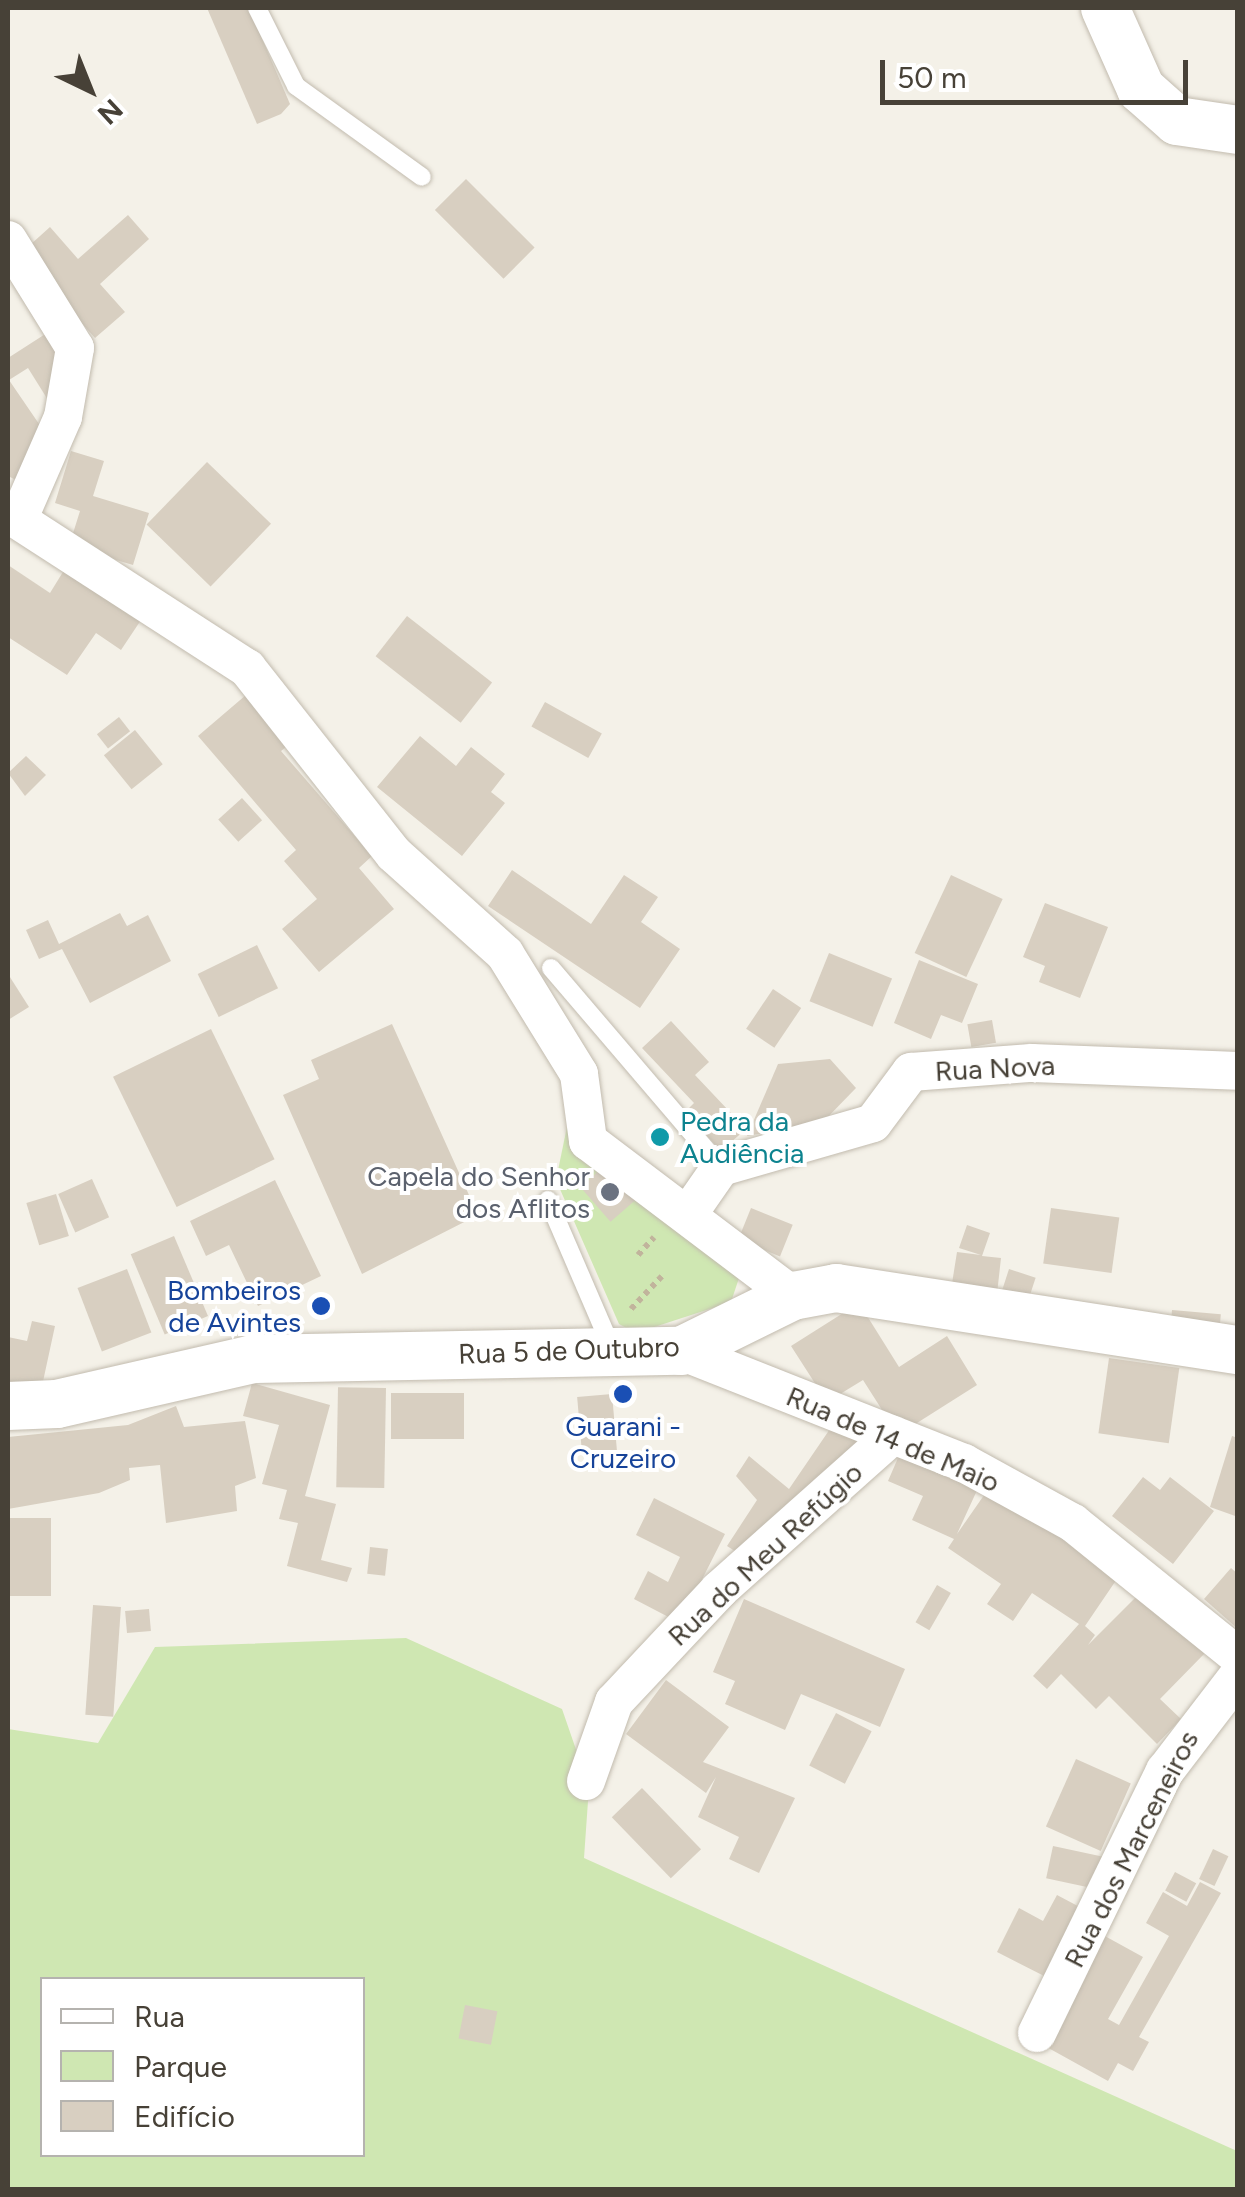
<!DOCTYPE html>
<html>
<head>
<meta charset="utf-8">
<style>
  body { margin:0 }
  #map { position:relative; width:1245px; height:2197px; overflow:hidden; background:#f4f1e8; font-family:Figtree,sans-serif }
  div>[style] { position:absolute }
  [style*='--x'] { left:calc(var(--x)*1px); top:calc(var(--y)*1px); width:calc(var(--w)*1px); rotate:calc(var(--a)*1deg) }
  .green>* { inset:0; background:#cfe7b2 }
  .building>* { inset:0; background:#d8cfc1; transform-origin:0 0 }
  .path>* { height:6px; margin-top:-3px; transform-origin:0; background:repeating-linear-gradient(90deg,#c1b49c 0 5px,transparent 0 10px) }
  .roads { filter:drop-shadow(0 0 2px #c2bbae) drop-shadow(0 0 2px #c2bbae) }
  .service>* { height:18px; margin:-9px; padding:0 9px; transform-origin:9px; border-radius:9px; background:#fff }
  .minor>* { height:38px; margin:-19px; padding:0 19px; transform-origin:19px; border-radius:19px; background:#fff }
  .tertiary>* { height:48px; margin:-24px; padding:0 24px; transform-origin:24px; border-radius:24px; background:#fff }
  .dots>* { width:28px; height:28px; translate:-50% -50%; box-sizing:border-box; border:5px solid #fff; border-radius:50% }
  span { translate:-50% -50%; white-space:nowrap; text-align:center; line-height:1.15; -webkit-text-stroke:8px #fff; paint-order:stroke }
  .street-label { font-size:28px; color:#474137 }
  .culture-label { font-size:28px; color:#0d838f }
  .left { translate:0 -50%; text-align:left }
  .worship-label { font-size:28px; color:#5b616d }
  .right { translate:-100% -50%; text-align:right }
  .transit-label { font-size:28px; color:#164399 }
  .frame { position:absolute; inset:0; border:10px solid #474137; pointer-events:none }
  .legend { position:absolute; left:40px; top:1977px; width:325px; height:180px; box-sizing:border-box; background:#fff; border:2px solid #b5b3af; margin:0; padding:12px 18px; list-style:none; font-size:30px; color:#474137 }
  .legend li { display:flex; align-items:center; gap:20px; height:50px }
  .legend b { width:50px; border:2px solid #b5b3af }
  .north { position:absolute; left:40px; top:40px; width:100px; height:100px; -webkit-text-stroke:8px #fff; paint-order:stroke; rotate:137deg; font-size:28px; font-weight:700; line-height:40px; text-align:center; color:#474137 }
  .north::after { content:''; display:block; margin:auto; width:35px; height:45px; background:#474137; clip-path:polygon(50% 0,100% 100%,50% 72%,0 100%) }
  .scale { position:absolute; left:880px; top:60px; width:308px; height:45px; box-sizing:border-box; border:5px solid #474137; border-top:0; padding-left:12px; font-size:30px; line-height:35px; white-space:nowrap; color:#474137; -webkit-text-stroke:8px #fff; paint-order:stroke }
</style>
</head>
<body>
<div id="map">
  <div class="green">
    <div style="clip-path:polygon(569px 1117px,739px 1278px,731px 1302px,636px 1333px,619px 1324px,556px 1180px)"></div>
    <div style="clip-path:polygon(evenodd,406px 1638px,562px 1709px,589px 1787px,584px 1858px,1237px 2151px,1237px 2189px,8px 2189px,8px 1729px,98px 1743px,155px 1647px,406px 1638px,42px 1980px,362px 1980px,362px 2154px,42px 2154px,42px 1980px)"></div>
  </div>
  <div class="building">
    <div style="clip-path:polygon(207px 8px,249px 8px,290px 104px,281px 114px,257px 124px)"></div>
    <div style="left:466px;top:179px;width:97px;height:44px;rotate:45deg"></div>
    <div style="clip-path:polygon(128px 215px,149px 239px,100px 284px,125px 312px,95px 338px,20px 254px,50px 227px,78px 259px)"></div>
    <div style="clip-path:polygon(50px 331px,76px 371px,48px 400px,28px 368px,9px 380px,50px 440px,16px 480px,8px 476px,8px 358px)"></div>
    <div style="clip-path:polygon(71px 451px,104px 461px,93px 496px,149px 513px,133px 565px,69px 546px,80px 511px,55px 503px)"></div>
    <div style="left:207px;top:462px;width:89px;height:87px;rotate:44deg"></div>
    <div style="clip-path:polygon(8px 565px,50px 593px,66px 567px,143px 617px,121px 650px,96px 633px,67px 675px,8px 637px)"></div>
    <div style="left:407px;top:616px;width:108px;height:51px;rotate:38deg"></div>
    <div style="clip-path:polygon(253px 689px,296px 739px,281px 751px,372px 856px,359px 868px,394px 909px,319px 972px,282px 929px,317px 899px,284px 861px,296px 850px,198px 736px)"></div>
    <div style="left:545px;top:702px;width:65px;height:28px;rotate:29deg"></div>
    <div style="left:119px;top:717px;width:18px;height:28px;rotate:52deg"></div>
    <div style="left:135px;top:730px;width:44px;height:40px;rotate:51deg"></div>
    <div style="clip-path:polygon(420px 736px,456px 766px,471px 747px,505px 774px,491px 792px,505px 803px,462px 856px,377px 787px)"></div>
    <div style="clip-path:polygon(26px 756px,46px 775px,25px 796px,8px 773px)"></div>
    <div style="left:242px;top:798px;width:30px;height:32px;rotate:48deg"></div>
    <div style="clip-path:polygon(512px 870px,591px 924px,624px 875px,658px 897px,641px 922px,680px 949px,640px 1008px,488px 906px)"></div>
    <div style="left:951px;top:875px;width:57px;height:86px;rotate:25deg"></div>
    <div style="clip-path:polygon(1045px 903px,1108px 927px,1080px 998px,1039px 982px,1045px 966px,1023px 957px)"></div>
    <div style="clip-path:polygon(120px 913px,127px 926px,148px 915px,171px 961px,90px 1003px,62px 949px,39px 959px,26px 930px,48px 920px,59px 944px)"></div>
    <div style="left:257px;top:945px;width:48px;height:66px;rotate:64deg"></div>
    <div style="left:829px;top:953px;width:68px;height:52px;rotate:22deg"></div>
    <div style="clip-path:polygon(919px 960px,978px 984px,962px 1023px,941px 1015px,931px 1039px,894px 1023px)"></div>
    <div style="clip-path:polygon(8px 974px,29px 1007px,8px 1020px)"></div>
    <div style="left:773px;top:989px;width:34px;height:48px;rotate:34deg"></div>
    <div style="left:992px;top:1020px;width:23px;height:25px;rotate:80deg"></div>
    <div style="clip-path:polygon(671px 1021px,709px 1062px,695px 1075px,746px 1129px,721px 1151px,685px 1112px,694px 1103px,642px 1048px)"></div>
    <div style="clip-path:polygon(392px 1024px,478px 1215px,362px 1274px,283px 1095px,319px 1079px,311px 1060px)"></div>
    <div style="left:211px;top:1029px;width:145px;height:109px;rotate:64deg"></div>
    <div style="clip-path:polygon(830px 1059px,856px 1088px,822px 1123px,747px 1136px,778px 1064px)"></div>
    <div style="left:609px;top:1162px;width:46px;height:38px;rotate:49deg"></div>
    <div style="left:92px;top:1179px;width:42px;height:37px;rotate:66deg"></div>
    <div style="clip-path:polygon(275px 1180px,321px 1276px,258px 1306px,229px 1245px,206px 1256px,190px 1221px)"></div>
    <div style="left:56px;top:1194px;width:44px;height:31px;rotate:73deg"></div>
    <div style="left:751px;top:1208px;width:45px;height:34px;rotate:22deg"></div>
    <div style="left:1051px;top:1208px;width:69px;height:56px;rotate:8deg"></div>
    <div style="clip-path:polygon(967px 1225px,990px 1233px,982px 1256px,1001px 1258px,996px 1303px,950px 1296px,957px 1252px,981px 1255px,959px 1248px)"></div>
    <div style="left:174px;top:1236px;width:87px;height:47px;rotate:67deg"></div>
    <div style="left:127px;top:1269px;width:68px;height:53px;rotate:69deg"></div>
    <div style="left:1009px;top:1269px;width:28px;height:32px;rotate:18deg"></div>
    <div style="clip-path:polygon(859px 1303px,899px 1367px,947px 1336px,977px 1385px,898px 1435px,863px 1380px,827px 1402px,791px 1346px)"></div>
    <div style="left:1172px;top:1310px;width:49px;height:25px;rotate:5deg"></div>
    <div style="clip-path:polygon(32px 1321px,55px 1326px,34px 1423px,8px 1418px,8px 1337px,27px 1341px)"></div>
    <div style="left:1109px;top:1358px;width:71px;height:76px;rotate:8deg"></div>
    <div style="clip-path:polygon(252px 1383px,330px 1405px,305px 1496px,336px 1504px,321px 1560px,352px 1568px,347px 1582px,287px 1566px,298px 1523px,279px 1519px,287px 1490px,262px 1484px,279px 1425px,243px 1416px)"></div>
    <div style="left:386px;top:1388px;width:100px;height:48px;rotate:91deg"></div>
    <div style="left:391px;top:1393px;width:73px;height:46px"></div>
    <div style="left:612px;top:1394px;width:57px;height:35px;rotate:85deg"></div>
    <div style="clip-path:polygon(176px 1406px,184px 1427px,245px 1421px,256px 1478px,235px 1486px,237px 1511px,166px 1523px,160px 1465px,129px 1468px,130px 1480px,99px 1493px,8px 1509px,8px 1437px,128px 1425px)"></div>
    <div style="clip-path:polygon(832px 1426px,870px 1450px,752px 1562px,727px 1546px,757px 1500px,736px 1476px,749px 1456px,789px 1489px)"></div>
    <div style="clip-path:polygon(1232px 1436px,1238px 1438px,1238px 1517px,1210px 1507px)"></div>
    <div style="clip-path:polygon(901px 1451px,979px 1486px,957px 1534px,989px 1488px,1119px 1576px,1085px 1626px,1095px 1635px,1088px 1645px,1142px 1591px,1205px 1653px,1160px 1699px,1181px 1719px,1157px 1744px,1109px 1696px,1096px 1709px,1061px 1674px,1047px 1689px,1033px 1676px,1079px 1624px,1032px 1593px,1013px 1621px,987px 1604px,1001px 1584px,948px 1548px,954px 1539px,912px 1520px,923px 1496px,888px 1481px)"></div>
    <div style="clip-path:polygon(1143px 1477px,1160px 1490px,1170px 1477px,1214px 1511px,1173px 1564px,1112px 1516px)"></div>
    <div style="clip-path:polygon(654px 1498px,725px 1534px,680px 1623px,634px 1599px,648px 1571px,668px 1582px,680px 1557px,636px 1535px)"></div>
    <div style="left:8px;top:1518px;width:43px;height:78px"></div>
    <div style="left:370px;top:1547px;width:18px;height:27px;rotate:6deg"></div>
    <div style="clip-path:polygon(1231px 1568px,1238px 1574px,1238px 1629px,1204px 1599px)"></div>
    <div style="left:937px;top:1585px;width:16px;height:43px;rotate:30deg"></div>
    <div style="clip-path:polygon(744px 1599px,905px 1669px,880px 1727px,801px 1694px,785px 1730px,725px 1704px,735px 1681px,713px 1672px)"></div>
    <div style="left:93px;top:1605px;width:28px;height:110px;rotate:4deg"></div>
    <div style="left:149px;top:1609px;width:22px;height:24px;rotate:85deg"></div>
    <div style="clip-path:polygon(666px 1680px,729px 1727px,703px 1762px,795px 1798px,759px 1873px,729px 1859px,739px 1837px,698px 1817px,716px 1777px,706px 1793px,626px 1734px)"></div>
    <div style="left:836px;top:1713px;width:40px;height:59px;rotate:27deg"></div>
    <div style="left:1076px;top:1759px;width:60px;height:74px;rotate:24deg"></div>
    <div style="left:642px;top:1788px;width:85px;height:42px;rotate:46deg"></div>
    <div style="left:1053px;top:1846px;width:56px;height:33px;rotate:12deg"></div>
    <div style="left:1213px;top:1849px;width:17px;height:33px;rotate:25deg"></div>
    <div style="left:1175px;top:1872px;width:24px;height:21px;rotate:28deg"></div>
    <div style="clip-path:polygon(1200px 1882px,1221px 1893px,1139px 2037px,1149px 2042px,1133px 2071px,1118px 2063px,1108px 2081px,1043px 2045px,1103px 1935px,1143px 1957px,1108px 2019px,1119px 2025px,1169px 1936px,1146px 1923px,1163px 1892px,1187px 1906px)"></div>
    <div style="clip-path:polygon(1057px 1895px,1091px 1913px,1056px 1982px,997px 1952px,1019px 1908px,1043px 1921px)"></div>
    <div style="left:465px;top:2005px;width:33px;height:34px;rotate:11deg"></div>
  </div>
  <div class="path">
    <div style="--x:638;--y:1255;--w:24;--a:-48"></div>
    <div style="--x:631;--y:1309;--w:45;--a:-46.8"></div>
  </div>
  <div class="roads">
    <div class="service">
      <div style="--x:257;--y:8;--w:87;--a:63.4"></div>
      <div style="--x:296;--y:86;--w:155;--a:35.8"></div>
      <div style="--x:551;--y:968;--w:262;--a:49.5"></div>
      <div style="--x:548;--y:1200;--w:164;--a:66.7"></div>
    </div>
    <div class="minor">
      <div style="--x:8;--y:240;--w:127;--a:58.2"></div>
      <div style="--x:75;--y:348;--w:70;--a:99.9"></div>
      <div style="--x:63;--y:417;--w:112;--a:113.6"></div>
      <div style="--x:18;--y:520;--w:273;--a:32.9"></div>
      <div style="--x:247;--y:668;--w:237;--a:51.7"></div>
      <div style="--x:394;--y:854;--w:149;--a:42"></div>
      <div style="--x:505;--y:954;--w:141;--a:58.3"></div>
      <div style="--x:579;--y:1074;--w:68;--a:82.3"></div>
      <div style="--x:588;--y:1141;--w:257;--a:37.1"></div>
      <div style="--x:689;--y:1213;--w:56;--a:-55.2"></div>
      <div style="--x:721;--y:1167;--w:158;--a:-16.1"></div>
      <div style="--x:873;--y:1123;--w:64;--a:-53.3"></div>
      <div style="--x:911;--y:1072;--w:121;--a:-4.3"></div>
      <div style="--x:1032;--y:1063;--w:206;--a:2.2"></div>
      <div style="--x:681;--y:1351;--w:304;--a:21.6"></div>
      <div style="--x:964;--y:1463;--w:124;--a:28.8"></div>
      <div style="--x:1073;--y:1523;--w:212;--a:38.9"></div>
      <div style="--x:586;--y:1781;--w:84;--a:-70.5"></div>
      <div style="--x:614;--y:1702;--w:154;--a:-46.8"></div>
      <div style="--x:719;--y:1590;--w:233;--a:-41.7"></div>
      <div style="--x:1037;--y:2033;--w:292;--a:-64"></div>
      <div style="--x:1165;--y:1771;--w:120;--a:-52.5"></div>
    </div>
    <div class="tertiary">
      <div style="--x:1105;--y:8;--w:89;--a:66"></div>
      <div style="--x:1141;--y:89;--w:48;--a:41.6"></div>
      <div style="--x:1177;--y:121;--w:62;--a:8.4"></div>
      <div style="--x:8;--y:1406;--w:49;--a:-2.3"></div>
      <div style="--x:57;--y:1404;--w:201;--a:-12.9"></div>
      <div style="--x:253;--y:1359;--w:428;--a:-1.1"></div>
      <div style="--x:681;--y:1351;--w:125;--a:-26.2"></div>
      <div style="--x:793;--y:1296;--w:44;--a:-10.5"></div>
      <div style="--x:836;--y:1288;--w:407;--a:8.8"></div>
    </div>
  </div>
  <div class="dots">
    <div style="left:660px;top:1137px;background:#0f9aa8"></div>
    <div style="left:610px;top:1192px;background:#6b7280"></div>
    <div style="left:321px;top:1306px;background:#1a4fb4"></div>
    <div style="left:623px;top:1394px;background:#1a4fb4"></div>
  </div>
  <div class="street-label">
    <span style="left:995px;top:1068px;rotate:-3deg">Rua Nova</span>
    <span style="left:569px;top:1350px;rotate:-2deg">Rua 5 de Outubro</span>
    <span style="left:893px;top:1439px;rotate:23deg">Rua de 14 de Maio</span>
    <span style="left:765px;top:1554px;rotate:-43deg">Rua do Meu Refúgio</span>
    <span style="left:1131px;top:1849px;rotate:-63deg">Rua dos Marceneiros</span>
  </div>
  <div class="culture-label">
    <span class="left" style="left:680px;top:1137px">Pedra da<br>Audiência</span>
  </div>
  <div class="worship-label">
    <span class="right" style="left:590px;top:1192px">Capela do Senhor<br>dos Aflitos</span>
  </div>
  <div class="transit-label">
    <span class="right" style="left:301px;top:1306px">Bombeiros<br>de Avintes</span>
    <span style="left:623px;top:1442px">Guarani -<br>Cruzeiro</span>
  </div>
  <div class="frame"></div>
  <ul class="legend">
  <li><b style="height:12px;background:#fff"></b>Rua</li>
  <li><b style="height:28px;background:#cfe7b2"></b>Parque</li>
  <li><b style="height:28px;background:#d8cfc1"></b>Edifício</li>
  </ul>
  <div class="north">N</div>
  <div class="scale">50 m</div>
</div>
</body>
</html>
